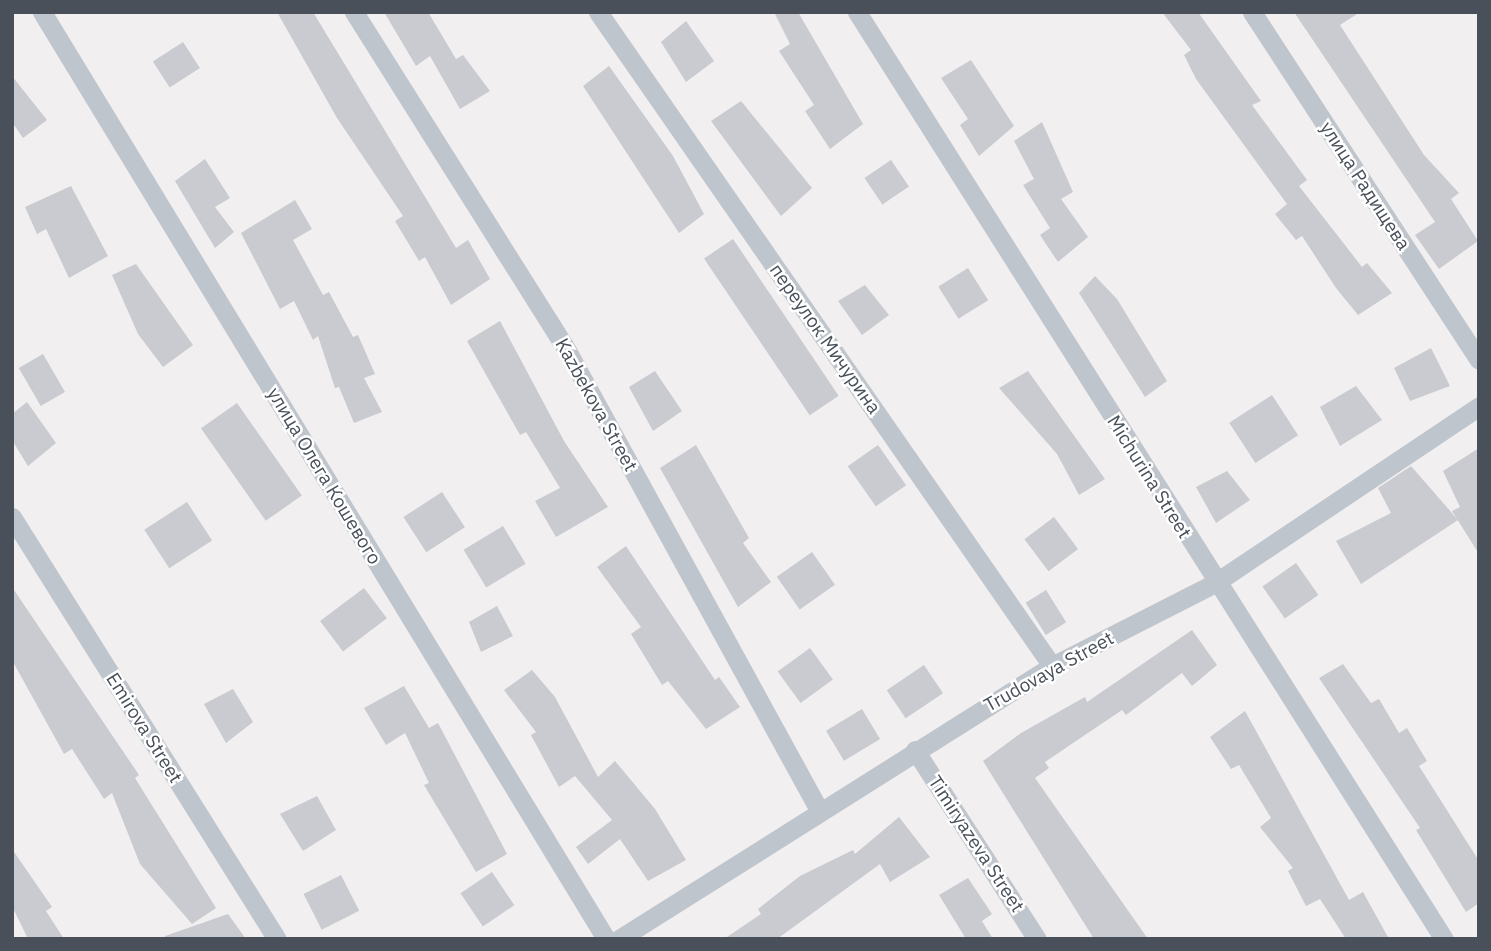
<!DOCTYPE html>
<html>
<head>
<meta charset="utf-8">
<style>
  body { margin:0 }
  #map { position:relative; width:1491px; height:951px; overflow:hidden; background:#f1efef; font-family:"IBM Plex Sans",sans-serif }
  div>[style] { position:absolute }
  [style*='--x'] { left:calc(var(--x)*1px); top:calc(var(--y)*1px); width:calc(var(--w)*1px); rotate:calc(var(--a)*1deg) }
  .building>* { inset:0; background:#c9cbd1; transform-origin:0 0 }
  .minor>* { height:19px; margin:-9.5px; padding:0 9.5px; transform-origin:9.5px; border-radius:9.5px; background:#bfc5cc }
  span { translate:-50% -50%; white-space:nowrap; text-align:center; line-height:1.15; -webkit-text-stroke:5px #fff; paint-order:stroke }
  .street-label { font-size:19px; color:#49505a }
  .frame { position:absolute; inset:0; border:14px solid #49505a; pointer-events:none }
</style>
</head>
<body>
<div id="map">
  <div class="building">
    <div style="clip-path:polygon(277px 12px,313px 12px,456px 248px,468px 240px,490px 279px,451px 305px,425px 257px,419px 261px,395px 221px,403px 216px,337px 118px)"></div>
    <div style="clip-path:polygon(384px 12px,428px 12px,456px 59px,463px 55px,490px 91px,460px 109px,430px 56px,416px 66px)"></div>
    <div style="clip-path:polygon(774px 12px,798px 12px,863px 124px,830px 149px,805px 111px,814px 105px,779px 51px,790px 44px)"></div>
    <div style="clip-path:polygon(1162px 12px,1198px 12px,1261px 101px,1252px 105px,1307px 180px,1299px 186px,1362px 267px,1367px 263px,1392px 293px,1358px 315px,1336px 288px,1302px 236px,1296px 240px,1275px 214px,1287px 204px,1196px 79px,1184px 55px,1191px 50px)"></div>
    <div style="clip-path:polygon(1294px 12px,1360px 12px,1340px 25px,1424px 155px,1459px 193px,1451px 199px,1478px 241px,1439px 269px,1415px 235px,1435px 222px)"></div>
    <div style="clip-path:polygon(686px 21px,714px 61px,686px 82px,661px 42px)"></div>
    <div style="left:183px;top:42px;width:31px;height:36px;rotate:57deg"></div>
    <div style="clip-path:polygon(971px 60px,1014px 126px,979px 156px,960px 125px,968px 119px,941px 78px)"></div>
    <div style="clip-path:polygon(609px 66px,673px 156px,704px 214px,679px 233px,583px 86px)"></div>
    <div style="clip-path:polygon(12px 76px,47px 120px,23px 138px,12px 122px)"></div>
    <div style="clip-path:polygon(741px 101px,812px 188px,781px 216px,711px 121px)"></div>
    <div style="clip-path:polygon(1042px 122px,1073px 192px,1061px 199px,1088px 237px,1058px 262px,1040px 235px,1050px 228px,1023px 185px,1034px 179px,1014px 141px)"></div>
    <div style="clip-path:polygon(205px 159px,230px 198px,215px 207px,234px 232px,215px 248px,175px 181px)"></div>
    <div style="left:891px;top:160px;width:32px;height:32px;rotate:56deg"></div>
    <div style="clip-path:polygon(71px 186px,108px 256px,69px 278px,46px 229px,37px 234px,25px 207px)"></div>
    <div style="clip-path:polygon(295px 200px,312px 229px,293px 240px,323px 295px,329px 292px,353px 337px,358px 335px,375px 374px,364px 378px,382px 412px,354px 423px,339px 387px,335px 388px,318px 336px,313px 340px,294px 301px,280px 309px,241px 233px)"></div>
    <div style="left:733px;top:239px;width:189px;height:35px;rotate:56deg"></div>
    <div style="clip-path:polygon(136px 264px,193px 345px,163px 367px,138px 334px,112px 275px)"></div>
    <div style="left:968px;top:268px;width:38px;height:35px;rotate:58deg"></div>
    <div style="clip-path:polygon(1095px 276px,1117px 299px,1167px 381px,1145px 397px,1079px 293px)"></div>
    <div style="clip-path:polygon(865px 285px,889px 315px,862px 335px,838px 301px)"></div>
    <div style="clip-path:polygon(500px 321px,564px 441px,608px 507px,556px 537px,535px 501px,560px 488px,526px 432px,520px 435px,467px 341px)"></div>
    <div style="clip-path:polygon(1431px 348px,1450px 386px,1410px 401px,1394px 368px)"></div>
    <div style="left:43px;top:354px;width:44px;height:28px;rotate:60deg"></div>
    <div style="clip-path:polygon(655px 371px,682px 411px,653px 431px,629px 387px)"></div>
    <div style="clip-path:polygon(1028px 371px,1105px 479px,1079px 495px,1057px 454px,999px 388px)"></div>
    <div style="clip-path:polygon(1356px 386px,1382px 420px,1340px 446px,1320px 407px)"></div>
    <div style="left:1272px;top:395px;width:48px;height:51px;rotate:57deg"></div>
    <div style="clip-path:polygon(27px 402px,56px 443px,28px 466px,12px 440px,12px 414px)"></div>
    <div style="left:237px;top:403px;width:113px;height:44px;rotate:55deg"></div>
    <div style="clip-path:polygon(696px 445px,749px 538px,743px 543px,771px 582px,738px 607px,660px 468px)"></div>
    <div style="left:878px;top:445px;width:49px;height:37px;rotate:55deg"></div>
    <div style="clip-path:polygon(1479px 448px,1479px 554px,1452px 511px,1460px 507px,1443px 471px)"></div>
    <div style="clip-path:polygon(1411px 466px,1458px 520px,1361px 584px,1336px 541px,1391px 513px,1378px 488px)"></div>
    <div style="clip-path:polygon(1227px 471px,1250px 500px,1216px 523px,1196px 487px)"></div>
    <div style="left:442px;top:492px;width:42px;height:46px;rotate:57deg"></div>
    <div style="left:187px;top:502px;width:46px;height:51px;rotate:57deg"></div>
    <div style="left:1054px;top:517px;width:40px;height:37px;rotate:53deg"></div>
    <div style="left:503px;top:526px;width:44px;height:46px;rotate:59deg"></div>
    <div style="clip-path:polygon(626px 546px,715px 680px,719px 677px,740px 707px,706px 729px,668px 681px,662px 685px,631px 634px,641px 627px,597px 567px)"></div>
    <div style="left:812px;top:552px;width:40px;height:43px;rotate:55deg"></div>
    <div style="left:1296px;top:563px;width:39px;height:41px;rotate:55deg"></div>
    <div style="clip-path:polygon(12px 587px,139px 775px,135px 778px,216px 908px,192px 924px,140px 864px,112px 793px,104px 799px,72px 749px,64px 754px,12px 660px)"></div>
    <div style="left:364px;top:588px;width:38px;height:55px;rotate:53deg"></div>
    <div style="left:1046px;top:590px;width:38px;height:24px;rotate:58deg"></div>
    <div style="clip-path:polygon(497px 606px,513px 636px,481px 652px,469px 622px)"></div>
    <div style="clip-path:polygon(1192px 630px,1217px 665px,1192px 686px,1182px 673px,1126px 715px,1122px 710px,1045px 762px,1049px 768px,1035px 778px,1148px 939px,1094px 939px,983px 761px,1021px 733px,1085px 697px,1087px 702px)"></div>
    <div style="left:810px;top:648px;width:39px;height:40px;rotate:54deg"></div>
    <div style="clip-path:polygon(1343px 664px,1371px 703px,1379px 699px,1399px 733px,1407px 728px,1427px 761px,1419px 766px,1479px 861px,1479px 903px,1466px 912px,1416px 830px,1420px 828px,1319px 678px)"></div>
    <div style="left:924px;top:665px;width:34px;height:45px;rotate:56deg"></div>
    <div style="clip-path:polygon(532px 670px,555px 697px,598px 777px,615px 761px,655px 809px,686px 860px,648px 881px,620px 839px,588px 864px,576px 847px,612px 820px,575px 776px,559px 787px,531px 735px,536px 732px,504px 690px)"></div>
    <div style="clip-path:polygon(404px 686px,429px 728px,438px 723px,507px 854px,476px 872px,424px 785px,429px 783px,405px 733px,386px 745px,364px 708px)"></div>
    <div style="clip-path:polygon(233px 689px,253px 722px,226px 743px,204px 704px)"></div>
    <div style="left:862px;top:709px;width:35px;height:42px;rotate:59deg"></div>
    <div style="clip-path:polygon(1245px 711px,1349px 900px,1363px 892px,1389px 939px,1346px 939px,1320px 899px,1306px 906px,1288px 871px,1293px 868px,1260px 827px,1271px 818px,1239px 765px,1231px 769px,1210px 737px)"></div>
    <div style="clip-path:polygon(317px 796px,336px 830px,303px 851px,280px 814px)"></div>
    <div style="clip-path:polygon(899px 817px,930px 857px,890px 882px,880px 864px,777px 939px,724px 939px,761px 914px,758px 909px,800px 876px,853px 850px,855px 854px)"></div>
    <div style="clip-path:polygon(12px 849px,52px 907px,46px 911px,64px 939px,28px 939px,12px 906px)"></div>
    <div style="left:492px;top:872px;width:40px;height:38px;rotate:56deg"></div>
    <div style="left:341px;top:875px;width:40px;height:42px;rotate:63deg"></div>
    <div style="clip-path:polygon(968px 878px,992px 914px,982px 921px,993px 939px,966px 939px,939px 895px)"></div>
    <div style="clip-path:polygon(228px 914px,246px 939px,165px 939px,165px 936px)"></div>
  </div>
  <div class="minor">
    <div style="--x:42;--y:12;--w:1085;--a:58.68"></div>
    <div style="--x:354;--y:12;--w:394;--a:57.8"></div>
    <div style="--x:564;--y:345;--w:530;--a:61.26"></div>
    <div style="--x:598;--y:12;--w:796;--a:55.23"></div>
    <div style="--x:857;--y:12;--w:1097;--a:57.66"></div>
    <div style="--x:1252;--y:12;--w:415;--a:56.9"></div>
    <div style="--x:12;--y:517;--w:498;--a:57.9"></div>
    <div style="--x:915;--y:750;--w:225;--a:57.2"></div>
    <div style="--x:619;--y:939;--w:512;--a:-32.23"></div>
    <div style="--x:1052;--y:666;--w:183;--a:-27"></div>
    <div style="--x:1215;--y:583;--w:318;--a:-33.8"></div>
  </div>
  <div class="street-label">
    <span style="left:1365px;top:186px;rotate:57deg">улица Радищева</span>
    <span style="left:825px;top:339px;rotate:55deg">переулок Мичурина</span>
    <span style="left:596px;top:405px;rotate:61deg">Kazbekova Street</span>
    <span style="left:324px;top:476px;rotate:59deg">улица Олега Кошевого</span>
    <span style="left:1149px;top:477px;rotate:58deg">Michurina Street</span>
    <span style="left:1049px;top:672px;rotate:-29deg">Trudovaya Street</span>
    <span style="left:144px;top:728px;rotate:58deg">Emirova Street</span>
    <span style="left:976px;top:844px;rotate:57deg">Timiryazeva Street</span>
  </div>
  <div class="frame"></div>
</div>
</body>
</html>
